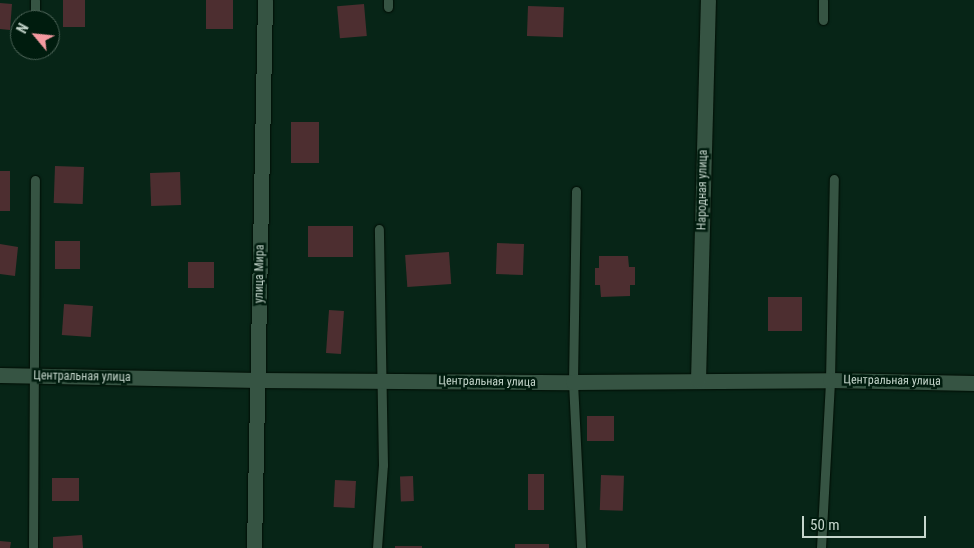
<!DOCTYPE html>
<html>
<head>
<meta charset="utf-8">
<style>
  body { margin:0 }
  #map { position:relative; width:974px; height:548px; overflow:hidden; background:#072517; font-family:"Roboto Condensed",sans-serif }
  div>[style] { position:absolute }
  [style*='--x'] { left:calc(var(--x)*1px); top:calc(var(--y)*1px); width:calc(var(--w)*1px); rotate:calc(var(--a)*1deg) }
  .building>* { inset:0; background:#4d2e30; transform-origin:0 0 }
  .roads { filter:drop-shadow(0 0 1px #000d04) drop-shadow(0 0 1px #000d04) }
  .lane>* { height:9px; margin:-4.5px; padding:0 4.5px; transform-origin:4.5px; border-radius:4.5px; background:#365443 }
  .street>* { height:15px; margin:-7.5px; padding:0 7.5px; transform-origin:7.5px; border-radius:7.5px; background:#365443 }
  span { translate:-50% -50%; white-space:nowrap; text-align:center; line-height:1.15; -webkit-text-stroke:5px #001c0e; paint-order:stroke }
  .street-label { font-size:12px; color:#c5d6cc }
  .north { position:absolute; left:10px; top:10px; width:50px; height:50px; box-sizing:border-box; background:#001c0e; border:1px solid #4f665a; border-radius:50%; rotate:298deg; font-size:14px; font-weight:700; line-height:20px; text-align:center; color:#c5d6cc }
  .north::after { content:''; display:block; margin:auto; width:18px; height:22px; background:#f49aa0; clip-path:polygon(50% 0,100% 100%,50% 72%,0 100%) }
  .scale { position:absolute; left:802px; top:516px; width:124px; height:22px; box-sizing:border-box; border:2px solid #c5d6cc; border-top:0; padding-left:6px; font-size:15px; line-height:18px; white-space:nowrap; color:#c5d6cc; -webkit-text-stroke:4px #001c0e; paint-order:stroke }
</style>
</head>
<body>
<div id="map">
  <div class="building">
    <div style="left:63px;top:0;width:22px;height:27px"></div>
    <div style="left:206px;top:0;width:27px;height:29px"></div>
    <div style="clip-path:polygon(0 3px,12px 4px,10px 30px,0 29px)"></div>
    <div style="left:364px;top:4px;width:32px;height:27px;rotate:85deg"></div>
    <div style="left:528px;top:6px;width:36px;height:30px;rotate:2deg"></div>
    <div style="left:291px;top:122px;width:28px;height:41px"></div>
    <div style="left:55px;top:166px;width:29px;height:37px;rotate:2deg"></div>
    <div style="left:0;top:171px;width:10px;height:40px"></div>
    <div style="left:180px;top:172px;width:33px;height:30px;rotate:88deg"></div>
    <div style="left:308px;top:226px;width:45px;height:31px"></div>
    <div style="left:55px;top:241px;width:25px;height:28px"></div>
    <div style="left:497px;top:243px;width:27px;height:31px;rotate:2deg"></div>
    <div style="clip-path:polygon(0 244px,18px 247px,15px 276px,0 274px)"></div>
    <div style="left:449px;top:252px;width:32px;height:44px;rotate:86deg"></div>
    <div style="clip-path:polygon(599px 256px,628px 256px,629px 267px,635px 267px,635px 285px,630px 285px,630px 296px,601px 297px,600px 285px,595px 285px,595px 268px,599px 268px)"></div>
    <div style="left:188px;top:262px;width:26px;height:26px"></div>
    <div style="left:768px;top:297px;width:34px;height:34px"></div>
    <div style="left:64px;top:304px;width:29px;height:31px;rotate:4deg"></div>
    <div style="left:329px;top:310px;width:15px;height:43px;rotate:4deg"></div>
    <div style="left:587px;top:416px;width:27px;height:25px"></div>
    <div style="left:528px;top:474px;width:16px;height:36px"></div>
    <div style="left:601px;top:475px;width:23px;height:35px;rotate:2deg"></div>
    <div style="left:413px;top:476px;width:25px;height:13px;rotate:88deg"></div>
    <div style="left:52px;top:478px;width:27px;height:23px"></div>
    <div style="left:335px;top:480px;width:21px;height:27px;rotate:3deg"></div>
    <div style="clip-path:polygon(82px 535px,83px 548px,53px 548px,53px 537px)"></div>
    <div style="clip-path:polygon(0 541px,11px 542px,10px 548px,0 548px)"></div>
    <div style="left:515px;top:544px;width:34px;height:4px"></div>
    <div style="left:395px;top:546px;width:27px;height:2px"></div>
  </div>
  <div class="roads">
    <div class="lane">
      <div style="--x:388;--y:7;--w:7;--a:-90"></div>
      <div style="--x:35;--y:20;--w:20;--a:-90"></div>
      <div style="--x:823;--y:20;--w:20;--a:-90"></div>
      <div style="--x:576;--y:191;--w:191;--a:90.9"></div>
      <div style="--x:573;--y:382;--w:166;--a:87.2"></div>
      <div style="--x:33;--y:548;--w:368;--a:-89.7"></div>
      <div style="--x:377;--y:548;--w:83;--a:-85.9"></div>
      <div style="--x:383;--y:465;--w:236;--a:-91"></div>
      <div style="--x:821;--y:548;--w:168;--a:-86.9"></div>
      <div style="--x:830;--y:380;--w:201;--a:-88.9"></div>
    </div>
    <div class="street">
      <div style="--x:0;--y:375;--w:258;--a:1.1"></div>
      <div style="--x:258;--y:380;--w:315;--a:0.4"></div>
      <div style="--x:573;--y:382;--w:257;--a:-0.4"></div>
      <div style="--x:830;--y:380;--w:144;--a:1.2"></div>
      <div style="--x:698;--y:380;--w:380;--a:-88.5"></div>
      <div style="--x:254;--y:548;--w:548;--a:-88.85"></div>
    </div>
  </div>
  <div class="street-label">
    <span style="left:703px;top:190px;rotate:-89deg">Народная улица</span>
    <span style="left:260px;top:274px;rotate:-89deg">улица Мира</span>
    <span style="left:82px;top:377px;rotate:1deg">Центральная улица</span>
    <span style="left:892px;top:381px;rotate:1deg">Центральная улица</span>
    <span style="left:487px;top:382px;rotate:1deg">Центральная улица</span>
  </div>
  <div class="north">N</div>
  <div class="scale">50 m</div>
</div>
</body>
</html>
